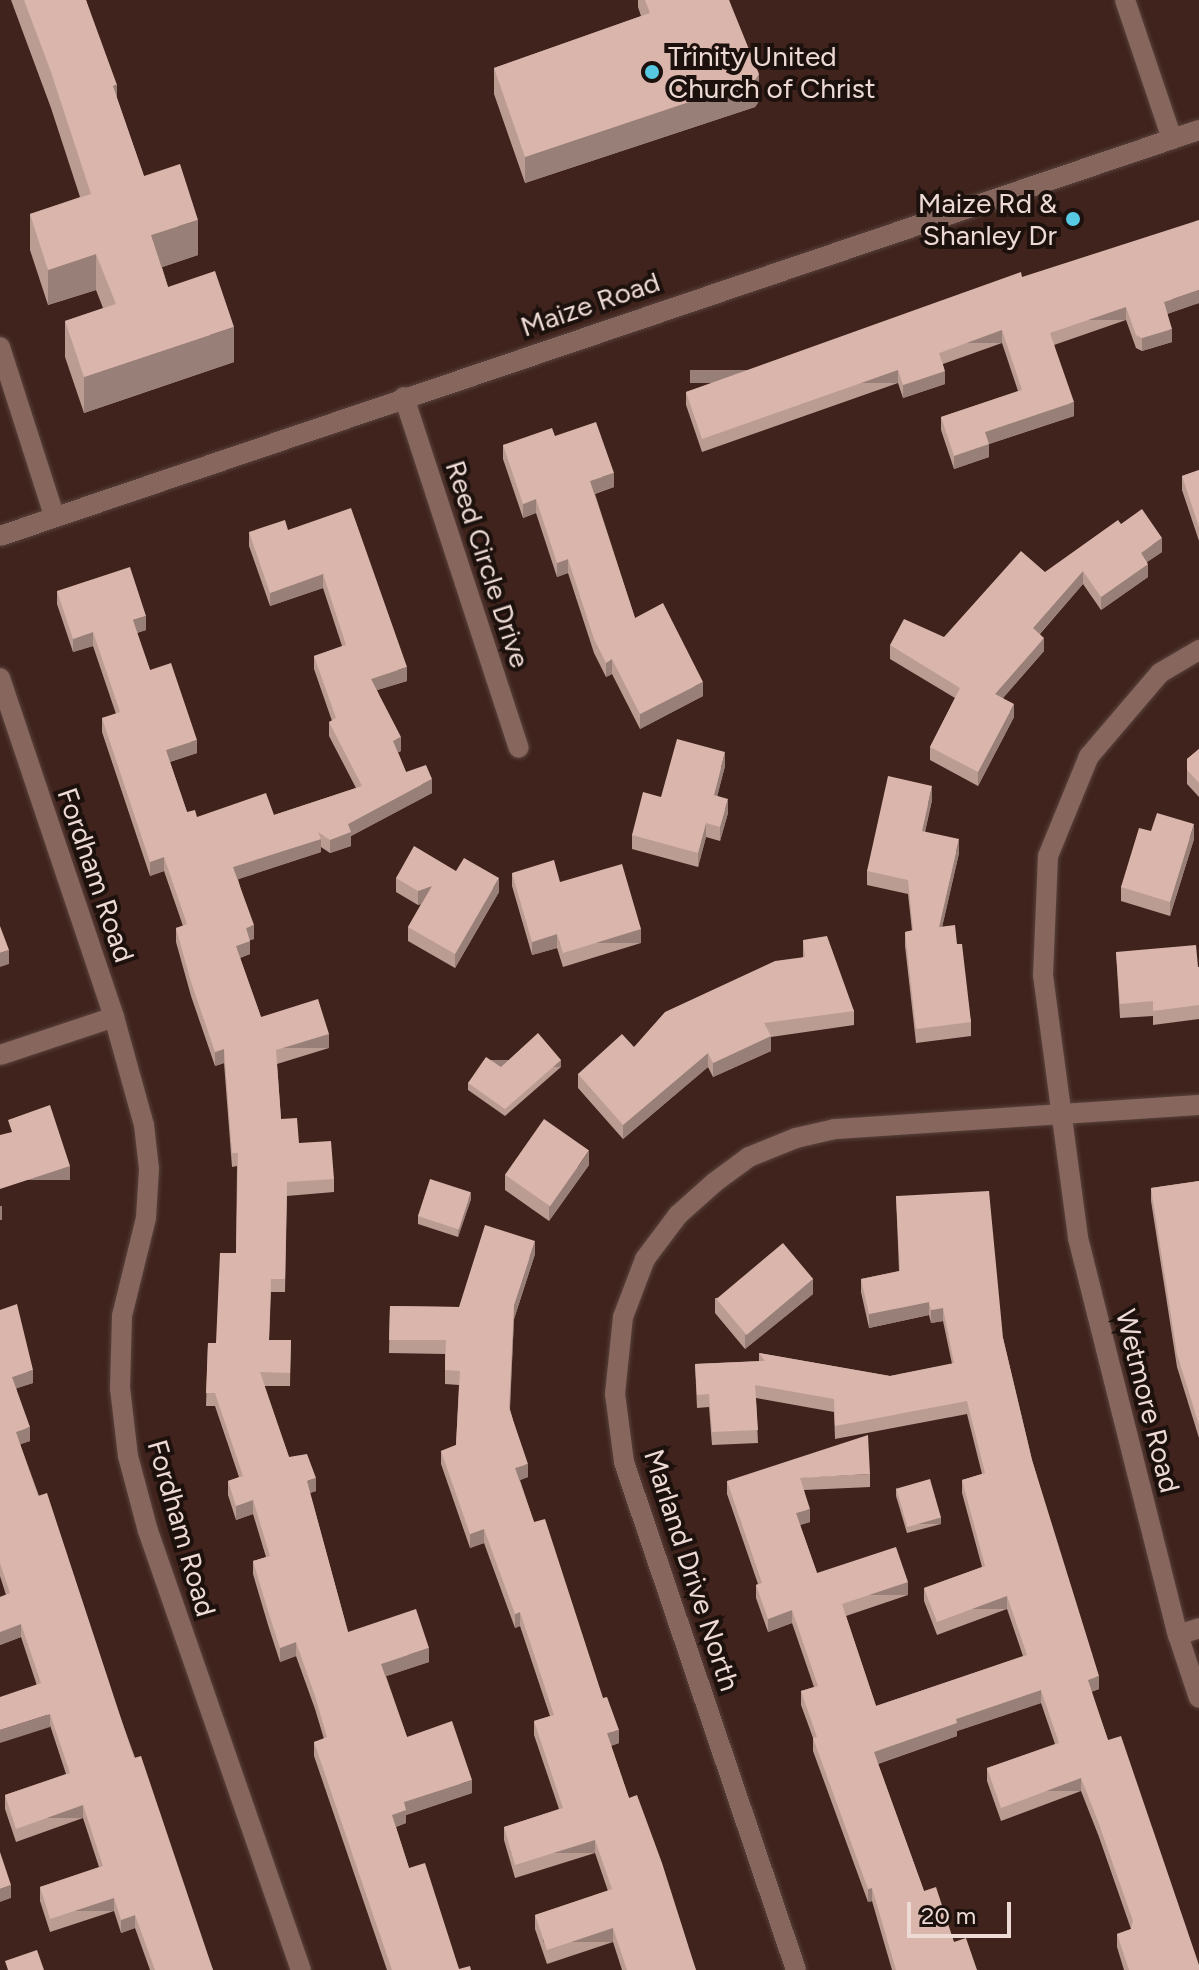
<!DOCTYPE html>
<html>
<head>
<meta charset="utf-8">
<style>
  body { margin:0 }
  #map { position:relative; width:1199px; height:1970px; overflow:hidden; background:#3f231c; font-family:Figtree,sans-serif }
  div>[style] { position:absolute }
  [style*='--x'] { left:calc(var(--x)*1px); top:calc(var(--y)*1px); width:calc(var(--w)*1px); rotate:calc(var(--a)*1deg) }
  .roads { filter:drop-shadow(0 0 2px #59423c) drop-shadow(0 0 2px #59423c) }
  .minor>* { height:20px; margin:-10px; padding:0 10px; transform-origin:10px; border-radius:10px; background:#86665d }
  .wall>* { inset:0; background:#bb9c93 }
  .shaded-wall>* { inset:0; background:#987f78; transform-origin:0 0 }
  .building>* { inset:0; background:#d9b5ab; transform-origin:0 0 }
  .dots>* { width:22px; height:22px; translate:-50% -50%; box-sizing:border-box; border:4px solid #1d110d; border-radius:50% }
  span { translate:-50% -50%; white-space:nowrap; text-align:center; line-height:1.15; -webkit-text-stroke:8px #1d110d; paint-order:stroke }
  .poi-label { font-size:28px; color:#eddad5 }
  .left { translate:0 -50%; text-align:left }
  .right { translate:-100% -50%; text-align:right }
  .street-label { font-size:28px; color:#eddad5 }
  .scale { position:absolute; left:907px; top:1902px; width:104px; height:36px; box-sizing:border-box; border:4px solid #eddad5; border-top:0; padding-left:10px; font-size:24px; line-height:28px; white-space:nowrap; color:#eddad5; -webkit-text-stroke:6px #1d110d; paint-order:stroke }
</style>
</head>
<body>
<div id="map">
  <div class="roads">
    <div class="minor">
      <div style="--x:1125;--y:0;--w:147;--a:71.3"></div>
      <div style="--x:0;--y:347;--w:176;--a:72.2"></div>
      <div style="--x:404;--y:397;--w:369;--a:71.9"></div>
      <div style="--x:0;--y:536;--w:1266;--a:-18.71"></div>
      <div style="--x:1199;--y:650;--w:45;--a:149.5"></div>
      <div style="--x:1160;--y:673;--w:109;--a:130.5"></div>
      <div style="--x:1089;--y:756;--w:108;--a:112.3"></div>
      <div style="--x:1048;--y:856;--w:119;--a:92.4"></div>
      <div style="--x:1043;--y:975;--w:265;--a:82.4"></div>
      <div style="--x:1078;--y:1238;--w:409;--a:75.9"></div>
      <div style="--x:1178;--y:1635;--w:66;--a:71.6"></div>
      <div style="--x:0;--y:678;--w:358;--a:71.4"></div>
      <div style="--x:114;--y:1017;--w:112;--a:74.5"></div>
      <div style="--x:144;--y:1125;--w:44;--a:83.5"></div>
      <div style="--x:149;--y:1169;--w:49;--a:93.5"></div>
      <div style="--x:146;--y:1218;--w:101;--a:103.8"></div>
      <div style="--x:122;--y:1316;--w:72;--a:91.6"></div>
      <div style="--x:120;--y:1388;--w:68;--a:83.3"></div>
      <div style="--x:128;--y:1456;--w:78;--a:75.1"></div>
      <div style="--x:148;--y:1531;--w:465;--a:70.8"></div>
      <div style="--x:0;--y:1055;--w:120;--a:-18.4"></div>
      <div style="--x:1178;--y:1635;--w:22;--a:-18"></div>
      <div style="--x:796;--y:1970;--w:536;--a:-108.71"></div>
      <div style="--x:624;--y:1462;--w:69;--a:-97.5"></div>
      <div style="--x:615;--y:1394;--w:77;--a:-84.1"></div>
      <div style="--x:623;--y:1317;--w:62;--a:-69.2"></div>
      <div style="--x:645;--y:1259;--w:55;--a:-53.1"></div>
      <div style="--x:678;--y:1215;--w:50;--a:-41.7"></div>
      <div style="--x:715;--y:1182;--w:42;--a:-36.3"></div>
      <div style="--x:749;--y:1157;--w:51;--a:-22"></div>
      <div style="--x:796;--y:1138;--w:40;--a:-13"></div>
      <div style="--x:835;--y:1129;--w:365;--a:-3.8"></div>
    </div>
  </div>
  <div class="wall">
    <div style="clip-path:polygon(11px 0,86px 0,117px 99px,144px 176px,198px 255px,162px 267px,168px 287px,234px 362px,84px 413px,65px 357px,65px 321px,103px 308px,96px 290px,48px 305px,30px 250px,30px 214px,80px 197px,51px 108px)"></div>
    <div style="clip-path:polygon(638px 0,729px 0,759px 101px,755px 107px,525px 183px,494px 94px,494px 68px,641px 16px,638px 7px)"></div>
    <div style="clip-path:polygon(1022px 277px,1199px 303px,1167px 314px,1172px 342px,1142px 351px,1136px 348px,1126px 320px,1054px 345px,1074px 416px,989px 444px,989px 457px,954px 469px,941px 430px,941px 417px,1018px 391px,1002px 343px,943px 364px,945px 384px,903px 398px,898px 383px,702px 452px,686px 405px,686px 392px)"></div>
    <div style="clip-path:polygon(555px 436px,614px 487px,595px 494px,635px 618px,703px 696px,640px 729px,612px 674px,606px 677px,594px 653px,568px 573px,557px 577px,536px 513px,523px 518px,503px 459px,503px 445px)"></div>
    <div style="clip-path:polygon(1199px 470px,1199px 541px,1182px 490px,1182px 476px)"></div>
    <div style="clip-path:polygon(1121px 524px,1162px 552px,1147px 562px,1148px 577px,1101px 610px,1083px 584px,1040px 634px,1044px 651px,1003px 698px,1014px 717px,978px 786px,930px 760px,930px 747px,955px 698px,890px 659px,890px 645px,944px 637px)"></div>
    <div style="clip-path:polygon(288px 530px,407px 681px,377px 690px,401px 751px,398px 752px,406px 772px,432px 793px,351px 836px,351px 846px,330px 853px,321px 847px,321px 852px,238px 879px,254px 939px,250px 940px,250px 954px,240px 958px,261px 1017px,329px 1048px,277px 1064px,281px 1119px,299px 1143px,334px 1179px,334px 1192px,287px 1196px,285px 1292px,271px 1292px,269px 1340px,291px 1340px,290px 1386px,264px 1386px,289px 1457px,316px 1491px,310px 1493px,348px 1632px,429px 1662px,386px 1676px,407px 1737px,472px 1793px,406px 1815px,406px 1823px,396px 1827px,409px 1868px,459px 1969px,471px 1970px,387px 1970px,314px 1756px,314px 1742px,324px 1739px,315px 1709px,296px 1656px,280px 1662px,268px 1625px,253px 1574px,253px 1561px,266px 1557px,253px 1514px,236px 1520px,228px 1495px,228px 1481px,239px 1477px,215px 1406px,206px 1406px,208px 1343px,216px 1343px,236px 1253px,237px 1166px,232px 1167px,224px 1063px,215px 1066px,191px 996px,176px 942px,176px 928px,183px 926px,164px 871px,150px 876px,102px 732px,102px 718px,116px 714px,93px 646px,73px 652px,57px 604px,57px 591px,146px 630px,137px 633px,150px 670px,197px 753px,170px 762px,187px 812px,197px 817px,274px 815px,356px 788px,329px 736px,329px 722px,332px 721px,314px 669px,314px 656px,342px 646px,323px 588px,270px 606px,249px 546px,249px 532px)"></div>
    <div style="clip-path:polygon(1199px 749px,1199px 797px,1187px 784px,1187px 759px)"></div>
    <div style="clip-path:polygon(725px 766px,717px 796px,728px 813px,720px 841px,706px 837px,698px 867px,632px 849px,632px 835px,661px 797px)"></div>
    <div style="clip-path:polygon(932px 800px,925px 832px,959px 853px,942px 927px,957px 944px,971px 1022px,971px 1036px,916px 1043px,905px 946px,905px 932px,912px 931px,908px 894px,867px 885px,867px 871px)"></div>
    <div style="clip-path:polygon(1151px 831px,1194px 839px,1170px 916px,1121px 901px,1121px 887px)"></div>
    <div style="clip-path:polygon(456px 871px,499px 892px,455px 968px,408px 941px,408px 927px,421px 904px,418px 905px,396px 892px,396px 878px)"></div>
    <div style="clip-path:polygon(512px 873px,560px 882px,641px 943px,563px 967px,557px 948px,532px 955px,512px 886px)"></div>
    <div style="clip-path:polygon(803px 940px,854px 1011px,854px 1025px,771px 1037px,771px 1051px,713px 1077px,708px 1067px,623px 1139px,578px 1088px,578px 1074px,634px 1047px,803px 957px)"></div>
    <div style="clip-path:polygon(1116px 952px,1199px 967px,1199px 1019px,1153px 1025px,1153px 1016px,1120px 1018px)"></div>
    <div style="clip-path:polygon(501px 1067px,561px 1067px,505px 1116px,468px 1090px,468px 1083px)"></div>
    <div style="clip-path:polygon(589px 1165px,549px 1221px,505px 1190px,505px 1175px)"></div>
    <div style="clip-path:polygon(1199px 1181px,1199px 1438px,1177px 1367px,1151px 1201px,1151px 1188px)"></div>
    <div style="clip-path:polygon(896px 1196px,1003px 1338px,1032px 1460px,1099px 1689px,1091px 1692px,1108px 1740px,1199px 1970px,1124px 1970px,1117px 1947px,1117px 1934px,1131px 1929px,1099px 1837px,1081px 1791px,1001px 1821px,987px 1781px,987px 1768px,1055px 1744px,1041px 1703px,957px 1731px,957px 1736px,878px 1764px,924px 1891px,954px 1942px,977px 1970px,892px 1970px,872px 1901px,868px 1902px,813px 1751px,813px 1738px,801px 1705px,801px 1691px,814px 1687px,792px 1623px,768px 1632px,756px 1598px,756px 1585px,758px 1584px,727px 1494px,727px 1481px,870px 1474px,870px 1487px,804px 1490px,810px 1522px,800px 1525px,817px 1573px,908px 1595px,846px 1616px,876px 1706px,1023px 1656px,1007px 1609px,937px 1635px,924px 1601px,924px 1588px,982px 1567px,962px 1493px,962px 1480px,982px 1474px,967px 1414px,835px 1439px,834px 1412px,756px 1398px,758px 1443px,712px 1445px,709px 1407px,697px 1408px,695px 1364px,759px 1361px,759px 1353px,890px 1376px,952px 1364px,943px 1321px,931px 1323px,929px 1315px,869px 1328px,861px 1292px,861px 1279px,899px 1271px)"></div>
    <div style="clip-path:polygon(471px 1199px,458px 1237px,418px 1224px,418px 1216px)"></div>
    <div style="clip-path:polygon(535px 1254px,514px 1319px,510px 1409px,528px 1477px,520px 1480px,534px 1522px,619px 1743px,611px 1746px,629px 1798px,696px 1970px,622px 1970px,613px 1942px,547px 1964px,535px 1929px,535px 1915px,608px 1891px,595px 1853px,515px 1878px,504px 1840px,504px 1827px,559px 1809px,534px 1735px,534px 1721px,550px 1716px,520px 1626px,515px 1628px,484px 1543px,470px 1548px,441px 1464px,441px 1451px,456px 1445px,459px 1385px,445px 1384px,445px 1354px,389px 1353px,390px 1306px,459px 1307px)"></div>
    <div style="clip-path:polygon(813px 1294px,745px 1349px,715px 1313px,715px 1298px)"></div>
    <div style="clip-path:polygon(0 1310px,33px 1383px,16px 1388px,30px 1441px,20px 1444px,213px 1970px,150px 1970px,135px 1928px,121px 1933px,114px 1911px,50px 1932px,40px 1901px,40px 1887px,99px 1867px,83px 1818px,16px 1842px,5px 1809px,5px 1795px,66px 1774px,21px 1637px,0 1645px,0 1597px,6px 1595px,0 1576px)"></div>
    <div style="clip-path:polygon(896px 1488px,941px 1524px,907px 1533px,896px 1496px)"></div>
  </div>
  <div class="shaded-wall">
    <div style="clip-path:polygon(759px 74px,759px 101px,755px 107px,525px 183px,525px 157px)"></div>
    <div style="clip-path:polygon(117px 85px,117px 121px,113px 86px)"></div>
    <div style="clip-path:polygon(198px 220px,198px 255px,151px 271px,151px 235px)"></div>
    <div style="clip-path:polygon(96px 254px,96px 290px,48px 305px,48px 270px)"></div>
    <div style="clip-path:polygon(1199px 290px,1199px 303px,1164px 315px,1164px 302px)"></div>
    <div style="left:1126px;top:307px;width:13px;height:80px;rotate:90deg"></div>
    <div style="clip-path:polygon(234px 327px,234px 362px,84px 413px,84px 377px)"></div>
    <div style="clip-path:polygon(1172px 329px,1172px 342px,1142px 351px,1142px 338px)"></div>
    <div style="left:1002px;top:330px;width:13px;height:67px;rotate:90deg"></div>
    <div style="left:898px;top:370px;width:13px;height:208px;rotate:90deg"></div>
    <div style="clip-path:polygon(945px 371px,945px 384px,903px 398px,903px 385px)"></div>
    <div style="clip-path:polygon(1074px 402px,1074px 416px,989px 444px,989px 457px,954px 469px,954px 456px,985px 432px)"></div>
    <div style="clip-path:polygon(614px 473px,614px 487px,590px 495px,590px 481px)"></div>
    <div style="clip-path:polygon(536px 499px,536px 513px,523px 518px,523px 504px)"></div>
    <div style="clip-path:polygon(1162px 538px,1162px 552px,1141px 566px,1141px 553px)"></div>
    <div style="clip-path:polygon(568px 559px,568px 573px,557px 577px,557px 563px)"></div>
    <div style="clip-path:polygon(1148px 564px,1148px 577px,1101px 610px,1101px 597px)"></div>
    <div style="clip-path:polygon(1083px 571px,1083px 584px,1033px 641px,1033px 628px)"></div>
    <div style="clip-path:polygon(323px 574px,323px 588px,270px 606px,270px 593px)"></div>
    <div style="clip-path:polygon(146px 616px,146px 630px,133px 634px,133px 620px)"></div>
    <div style="clip-path:polygon(93px 632px,93px 646px,73px 652px,73px 639px)"></div>
    <div style="clip-path:polygon(1044px 638px,1044px 651px,995px 707px,995px 694px)"></div>
    <div style="clip-path:polygon(612px 659px,612px 674px,606px 677px,606px 663px)"></div>
    <div style="clip-path:polygon(407px 667px,407px 681px,371px 692px,371px 679px)"></div>
    <div style="clip-path:polygon(703px 682px,703px 696px,640px 729px,640px 714px)"></div>
    <div style="clip-path:polygon(1014px 704px,1014px 717px,978px 786px,978px 772px)"></div>
    <div style="clip-path:polygon(401px 737px,401px 751px,393px 755px,393px 741px)"></div>
    <div style="clip-path:polygon(197px 740px,197px 753px,166px 763px,166px 750px)"></div>
    <div style="clip-path:polygon(725px 752px,725px 766px,714px 809px,714px 795px)"></div>
    <div style="clip-path:polygon(432px 779px,432px 793px,351px 836px,351px 846px,330px 853px,330px 840px,348px 824px)"></div>
    <div style="clip-path:polygon(932px 786px,932px 800px,922px 845px,922px 831px)"></div>
    <div style="clip-path:polygon(728px 799px,728px 813px,720px 841px,720px 827px)"></div>
    <div style="clip-path:polygon(706px 823px,706px 837px,698px 867px,698px 853px)"></div>
    <div style="clip-path:polygon(1194px 824px,1194px 839px,1170px 916px,1170px 902px)"></div>
    <div style="clip-path:polygon(321px 839px,321px 852px,233px 881px,233px 867px)"></div>
    <div style="clip-path:polygon(959px 839px,959px 853px,939px 941px,939px 927px)"></div>
    <div style="clip-path:polygon(164px 857px,164px 871px,150px 876px,150px 862px)"></div>
    <div style="clip-path:polygon(499px 878px,499px 892px,455px 968px,455px 954px)"></div>
    <div style="clip-path:polygon(432px 886px,432px 900px,418px 905px,418px 891px)"></div>
    <div style="clip-path:polygon(254px 925px,254px 939px,246px 941px,246px 928px)"></div>
    <div style="left:641px;top:929px;width:14px;height:82px;rotate:90deg"></div>
    <div style="clip-path:polygon(557px 934px,557px 948px,532px 955px,532px 942px)"></div>
    <div style="clip-path:polygon(250px 941px,250px 954px,236px 959px,236px 946px)"></div>
    <div style="clip-path:polygon(9px 950px,9px 964px,0 967px,0 953px)"></div>
    <div style="left:329px;top:1034px;width:14px;height:55px;rotate:90deg"></div>
    <div style="clip-path:polygon(771px 1036px,771px 1051px,713px 1077px,713px 1063px)"></div>
    <div style="clip-path:polygon(224px 1049px,224px 1063px,215px 1066px,215px 1052px)"></div>
    <div style="clip-path:polygon(708px 1053px,708px 1067px,623px 1139px,623px 1125px)"></div>
    <div style="left:561px;top:1060px;width:7px;height:74px;rotate:90deg"></div>
    <div style="clip-path:polygon(589px 1151px,589px 1165px,549px 1221px,549px 1207px)"></div>
    <div style="left:70px;top:1166px;width:14px;height:74px;rotate:90deg"></div>
    <div style="clip-path:polygon(471px 1192px,471px 1199px,458px 1237px,458px 1230px)"></div>
    <div style="left:2px;top:1206px;width:14px;height:2px;rotate:90deg"></div>
    <div style="clip-path:polygon(535px 1241px,535px 1254px,514px 1319px,509px 1421px,514px 1305px)"></div>
    <div style="clip-path:polygon(813px 1279px,813px 1294px,745px 1349px,745px 1335px)"></div>
    <div style="clip-path:polygon(929px 1302px,929px 1315px,869px 1328px,869px 1314px)"></div>
    <div style="clip-path:polygon(943px 1308px,943px 1321px,931px 1323px,931px 1310px)"></div>
    <div style="clip-path:polygon(33px 1370px,33px 1383px,12px 1390px,12px 1377px)"></div>
    <div style="clip-path:polygon(30px 1427px,30px 1441px,16px 1446px,16px 1432px)"></div>
    <div style="clip-path:polygon(528px 1464px,528px 1477px,515px 1482px,515px 1468px)"></div>
    <div style="clip-path:polygon(316px 1478px,316px 1491px,307px 1494px,307px 1481px)"></div>
    <div style="clip-path:polygon(253px 1500px,253px 1514px,236px 1520px,236px 1506px)"></div>
    <div style="clip-path:polygon(810px 1509px,810px 1522px,796px 1526px,796px 1513px)"></div>
    <div style="left:941px;top:1517px;width:7px;height:35px;rotate:90deg"></div>
    <div style="clip-path:polygon(484px 1529px,484px 1543px,470px 1548px,470px 1534px)"></div>
    <div style="left:908px;top:1582px;width:13px;height:70px;rotate:90deg"></div>
    <div style="left:1007px;top:1596px;width:13px;height:75px;rotate:90deg"></div>
    <div style="clip-path:polygon(792px 1610px,792px 1623px,768px 1632px,768px 1619px)"></div>
    <div style="clip-path:polygon(520px 1612px,520px 1626px,515px 1628px,515px 1614px)"></div>
    <div style="clip-path:polygon(21px 1624px,21px 1637px,0 1645px,0 1632px)"></div>
    <div style="clip-path:polygon(296px 1642px,296px 1656px,280px 1662px,280px 1648px)"></div>
    <div style="clip-path:polygon(429px 1648px,429px 1662px,381px 1678px,381px 1664px)"></div>
    <div style="clip-path:polygon(1099px 1676px,1099px 1689px,1088px 1693px,1088px 1680px)"></div>
    <div style="clip-path:polygon(1041px 1690px,1041px 1703px,957px 1731px,957px 1736px,874px 1765px,874px 1752px,956px 1719px)"></div>
    <div style="clip-path:polygon(50px 1714px,50px 1727px,0 1743px,0 1730px)"></div>
    <div style="clip-path:polygon(619px 1730px,619px 1743px,607px 1747px,607px 1733px)"></div>
    <div style="left:1081px;top:1778px;width:13px;height:85px;rotate:90deg"></div>
    <div style="clip-path:polygon(472px 1780px,472px 1793px,406px 1815px,406px 1823px,392px 1828px,392px 1815px,404px 1802px)"></div>
    <div style="left:83px;top:1805px;width:13px;height:71px;rotate:90deg"></div>
    <div style="left:595px;top:1840px;width:13px;height:84px;rotate:90deg"></div>
    <div style="clip-path:polygon(11px 1885px,11px 1898px,0 1902px,0 1889px)"></div>
    <div style="clip-path:polygon(872px 1888px,872px 1901px,868px 1902px,868px 1889px)"></div>
    <div style="left:114px;top:1898px;width:13px;height:67px;rotate:90deg"></div>
    <div style="clip-path:polygon(135px 1915px,135px 1928px,121px 1933px,121px 1920px)"></div>
    <div style="left:613px;top:1928px;width:14px;height:70px;rotate:90deg"></div>
  </div>
  <div class="building">
    <div style="clip-path:polygon(24px 0,86px 0,117px 85px,113px 86px,144px 176px,180px 164px,198px 220px,151px 235px,168px 287px,215px 271px,234px 327px,84px 377px,65px 321px,116px 304px,96px 254px,48px 270px,30px 214px,91px 194px,51px 72px)"></div>
    <div style="clip-path:polygon(645px 0,729px 0,759px 74px,755px 80px,525px 157px,494px 68px,650px 13px)"></div>
    <div style="clip-path:polygon(1199px 220px,1199px 290px,1164px 302px,1172px 329px,1142px 338px,1136px 335px,1126px 307px,1050px 333px,1074px 402px,985px 432px,989px 444px,954px 456px,941px 417px,1022px 390px,1002px 330px,939px 353px,945px 371px,903px 385px,898px 370px,702px 439px,686px 392px,1021px 272px,1022px 277px)"></div>
    <div style="clip-path:polygon(596px 422px,614px 473px,590px 481px,635px 618px,663px 603px,703px 682px,640px 714px,612px 659px,606px 663px,594px 639px,568px 559px,557px 563px,536px 499px,523px 504px,503px 445px,552px 428px,555px 436px)"></div>
    <div style="clip-path:polygon(1199px 470px,1199px 527px,1182px 476px)"></div>
    <div style="clip-path:polygon(351px 508px,407px 667px,371px 679px,401px 737px,393px 741px,406px 772px,426px 765px,432px 779px,348px 824px,351px 832px,330px 840px,318px 832px,321px 839px,233px 867px,254px 925px,246px 928px,250px 941px,236px 946px,261px 1017px,318px 999px,329px 1034px,276px 1050px,281px 1119px,297px 1118px,299px 1143px,331px 1141px,334px 1179px,287px 1182px,285px 1279px,271px 1279px,269px 1340px,291px 1340px,290px 1373px,260px 1372px,289px 1457px,307px 1454px,316px 1478px,307px 1481px,348px 1632px,416px 1609px,429px 1648px,381px 1664px,407px 1737px,452px 1721px,472px 1780px,404px 1802px,406px 1810px,392px 1815px,409px 1868px,425px 1863px,459px 1969px,470px 1966px,471px 1970px,392px 1970px,314px 1742px,327px 1737px,315px 1696px,296px 1642px,280px 1648px,268px 1611px,253px 1561px,270px 1556px,253px 1500px,236px 1506px,228px 1481px,243px 1476px,215px 1393px,206px 1393px,208px 1343px,216px 1343px,220px 1253px,236px 1253px,238px 1153px,232px 1153px,224px 1049px,215px 1052px,191px 982px,176px 928px,187px 924px,164px 857px,150px 862px,102px 718px,120px 712px,93px 632px,73px 639px,57px 591px,130px 567px,146px 616px,133px 620px,150px 670px,171px 663px,197px 740px,166px 750px,187px 812px,195px 810px,197px 817px,266px 793px,274px 815px,362px 786px,329px 722px,336px 718px,314px 656px,346px 645px,323px 574px,270px 593px,249px 532px,285px 520px,288px 530px)"></div>
    <div style="clip-path:polygon(1142px 509px,1162px 538px,1141px 553px,1148px 564px,1101px 597px,1083px 571px,1033px 628px,1044px 638px,995px 694px,1014px 704px,978px 772px,930px 747px,960px 688px,890px 645px,904px 619px,944px 637px,1021px 551px,1045px 572px,1118px 520px,1121px 524px)"></div>
    <div style="clip-path:polygon(677px 739px,725px 752px,714px 795px,728px 799px,720px 827px,706px 823px,698px 853px,632px 835px,643px 792px,661px 797px)"></div>
    <div style="clip-path:polygon(1199px 749px,1199px 783px,1187px 770px,1187px 759px)"></div>
    <div style="clip-path:polygon(888px 776px,932px 786px,922px 831px,959px 839px,939px 927px,955px 925px,957px 944px,962px 944px,971px 1022px,916px 1029px,905px 932px,913px 930px,908px 880px,867px 871px)"></div>
    <div style="clip-path:polygon(1157px 813px,1194px 824px,1170px 902px,1121px 887px,1139px 828px,1151px 831px)"></div>
    <div style="clip-path:polygon(414px 846px,456px 871px,464px 858px,499px 878px,455px 954px,408px 927px,432px 886px,418px 891px,396px 878px)"></div>
    <div style="clip-path:polygon(554px 860px,560px 882px,622px 864px,641px 929px,563px 953px,557px 934px,532px 942px,512px 873px)"></div>
    <div style="clip-path:polygon(0 926px,9px 950px,0 953px)"></div>
    <div style="clip-path:polygon(827px 936px,854px 1011px,764px 1023px,771px 1036px,713px 1063px,708px 1053px,623px 1125px,578px 1074px,622px 1034px,634px 1047px,665px 1012px,775px 961px,805px 957px,803px 940px)"></div>
    <div style="clip-path:polygon(1196px 945px,1198px 967px,1199px 967px,1199px 1005px,1153px 1011px,1153px 1001px,1120px 1004px,1116px 952px)"></div>
    <div style="clip-path:polygon(538px 1033px,561px 1060px,505px 1109px,468px 1083px,486px 1057px,501px 1067px)"></div>
    <div style="clip-path:polygon(50px 1105px,70px 1166px,0 1189px,0 1135px,12px 1132px,8px 1120px)"></div>
    <div style="left:544px;top:1119px;width:55px;height:68px;rotate:35deg"></div>
    <div style="left:430px;top:1179px;width:43px;height:39px;rotate:18deg"></div>
    <div style="clip-path:polygon(1199px 1181px,1199px 1425px,1177px 1354px,1151px 1188px)"></div>
    <div style="clip-path:polygon(989px 1191px,1003px 1338px,1032px 1460px,1099px 1676px,1088px 1680px,1108px 1740px,1121px 1736px,1199px 1965px,1199px 1970px,1129px 1970px,1117px 1934px,1131px 1929px,1133px 1921px,1099px 1824px,1081px 1778px,1001px 1808px,987px 1768px,1059px 1743px,1041px 1690px,956px 1719px,957px 1723px,874px 1752px,924px 1891px,936px 1887px,954px 1942px,966px 1938px,977px 1970px,896px 1970px,872px 1888px,868px 1889px,813px 1738px,817px 1737px,801px 1691px,818px 1686px,792px 1610px,768px 1619px,756px 1585px,762px 1583px,727px 1481px,868px 1435px,870px 1474px,800px 1478px,810px 1509px,796px 1513px,817px 1573px,896px 1547px,908px 1582px,842px 1604px,876px 1706px,1027px 1655px,1007px 1596px,937px 1622px,924px 1588px,985px 1566px,962px 1480px,985px 1473px,967px 1401px,835px 1426px,834px 1399px,755px 1385px,758px 1430px,712px 1432px,709px 1394px,697px 1395px,695px 1364px,765px 1361px,759px 1353px,890px 1376px,954px 1363px,943px 1308px,931px 1310px,929px 1302px,869px 1314px,861px 1279px,900px 1271px,896px 1196px)"></div>
    <div style="clip-path:polygon(485px 1225px,535px 1241px,514px 1305px,509px 1408px,528px 1464px,515px 1468px,534px 1522px,545px 1519px,603px 1698px,607px 1697px,619px 1730px,607px 1733px,629px 1798px,637px 1795px,662px 1863px,696px 1970px,627px 1970px,613px 1928px,547px 1950px,535px 1915px,612px 1889px,595px 1840px,515px 1865px,504px 1827px,563px 1808px,534px 1721px,554px 1715px,520px 1612px,515px 1614px,484px 1529px,470px 1534px,441px 1451px,456px 1445px,460px 1371px,445px 1370px,446px 1340px,389px 1340px,390px 1306px,459px 1307px)"></div>
    <div style="left:783px;top:1243px;width:47px;height:87px;rotate:50deg"></div>
    <div style="clip-path:polygon(17px 1304px,33px 1370px,12px 1377px,30px 1427px,16px 1432px,38px 1496px,47px 1493px,134px 1758px,141px 1756px,213px 1970px,155px 1970px,135px 1915px,121px 1920px,114px 1898px,50px 1919px,40px 1887px,103px 1866px,83px 1805px,16px 1829px,5px 1795px,70px 1773px,50px 1714px,0 1730px,0 1697px,41px 1683px,21px 1624px,0 1632px,0 1597px,10px 1593px,0 1563px,0 1310px)"></div>
    <div style="left:930px;top:1479px;width:40px;height:35px;rotate:74deg"></div>
    <div style="clip-path:polygon(0 1852px,11px 1885px,0 1889px)"></div>
    <div style="clip-path:polygon(37px 1950px,44px 1970px,8px 1970px,5px 1961px)"></div>
  </div>
  <div class="dots">
    <div style="left:652px;top:72px;background:#58c9e3"></div>
    <div style="left:1073px;top:219px;background:#58c9e3"></div>
  </div>
  <div class="poi-label">
    <span class="left" style="left:668px;top:72px">Trinity United<br>Church of Christ</span>
    <span class="right" style="left:1057px;top:219px">Maize Rd &amp;<br>Shanley Dr</span>
  </div>
  <div class="street-label">
    <span style="left:590px;top:304px;rotate:-19deg">Maize Road</span>
    <span style="left:488px;top:564px;rotate:72deg">Reed Circle Drive</span>
    <span style="left:96px;top:875px;rotate:71deg">Fordham Road</span>
    <span style="left:1148px;top:1401px;rotate:76deg">Wetmore Road</span>
    <span style="left:182px;top:1528px;rotate:74deg">Fordham Road</span>
    <span style="left:692px;top:1570px;rotate:72deg">Marland Drive North</span>
  </div>
  <div class="scale">20 m</div>
</div>
</body>
</html>
